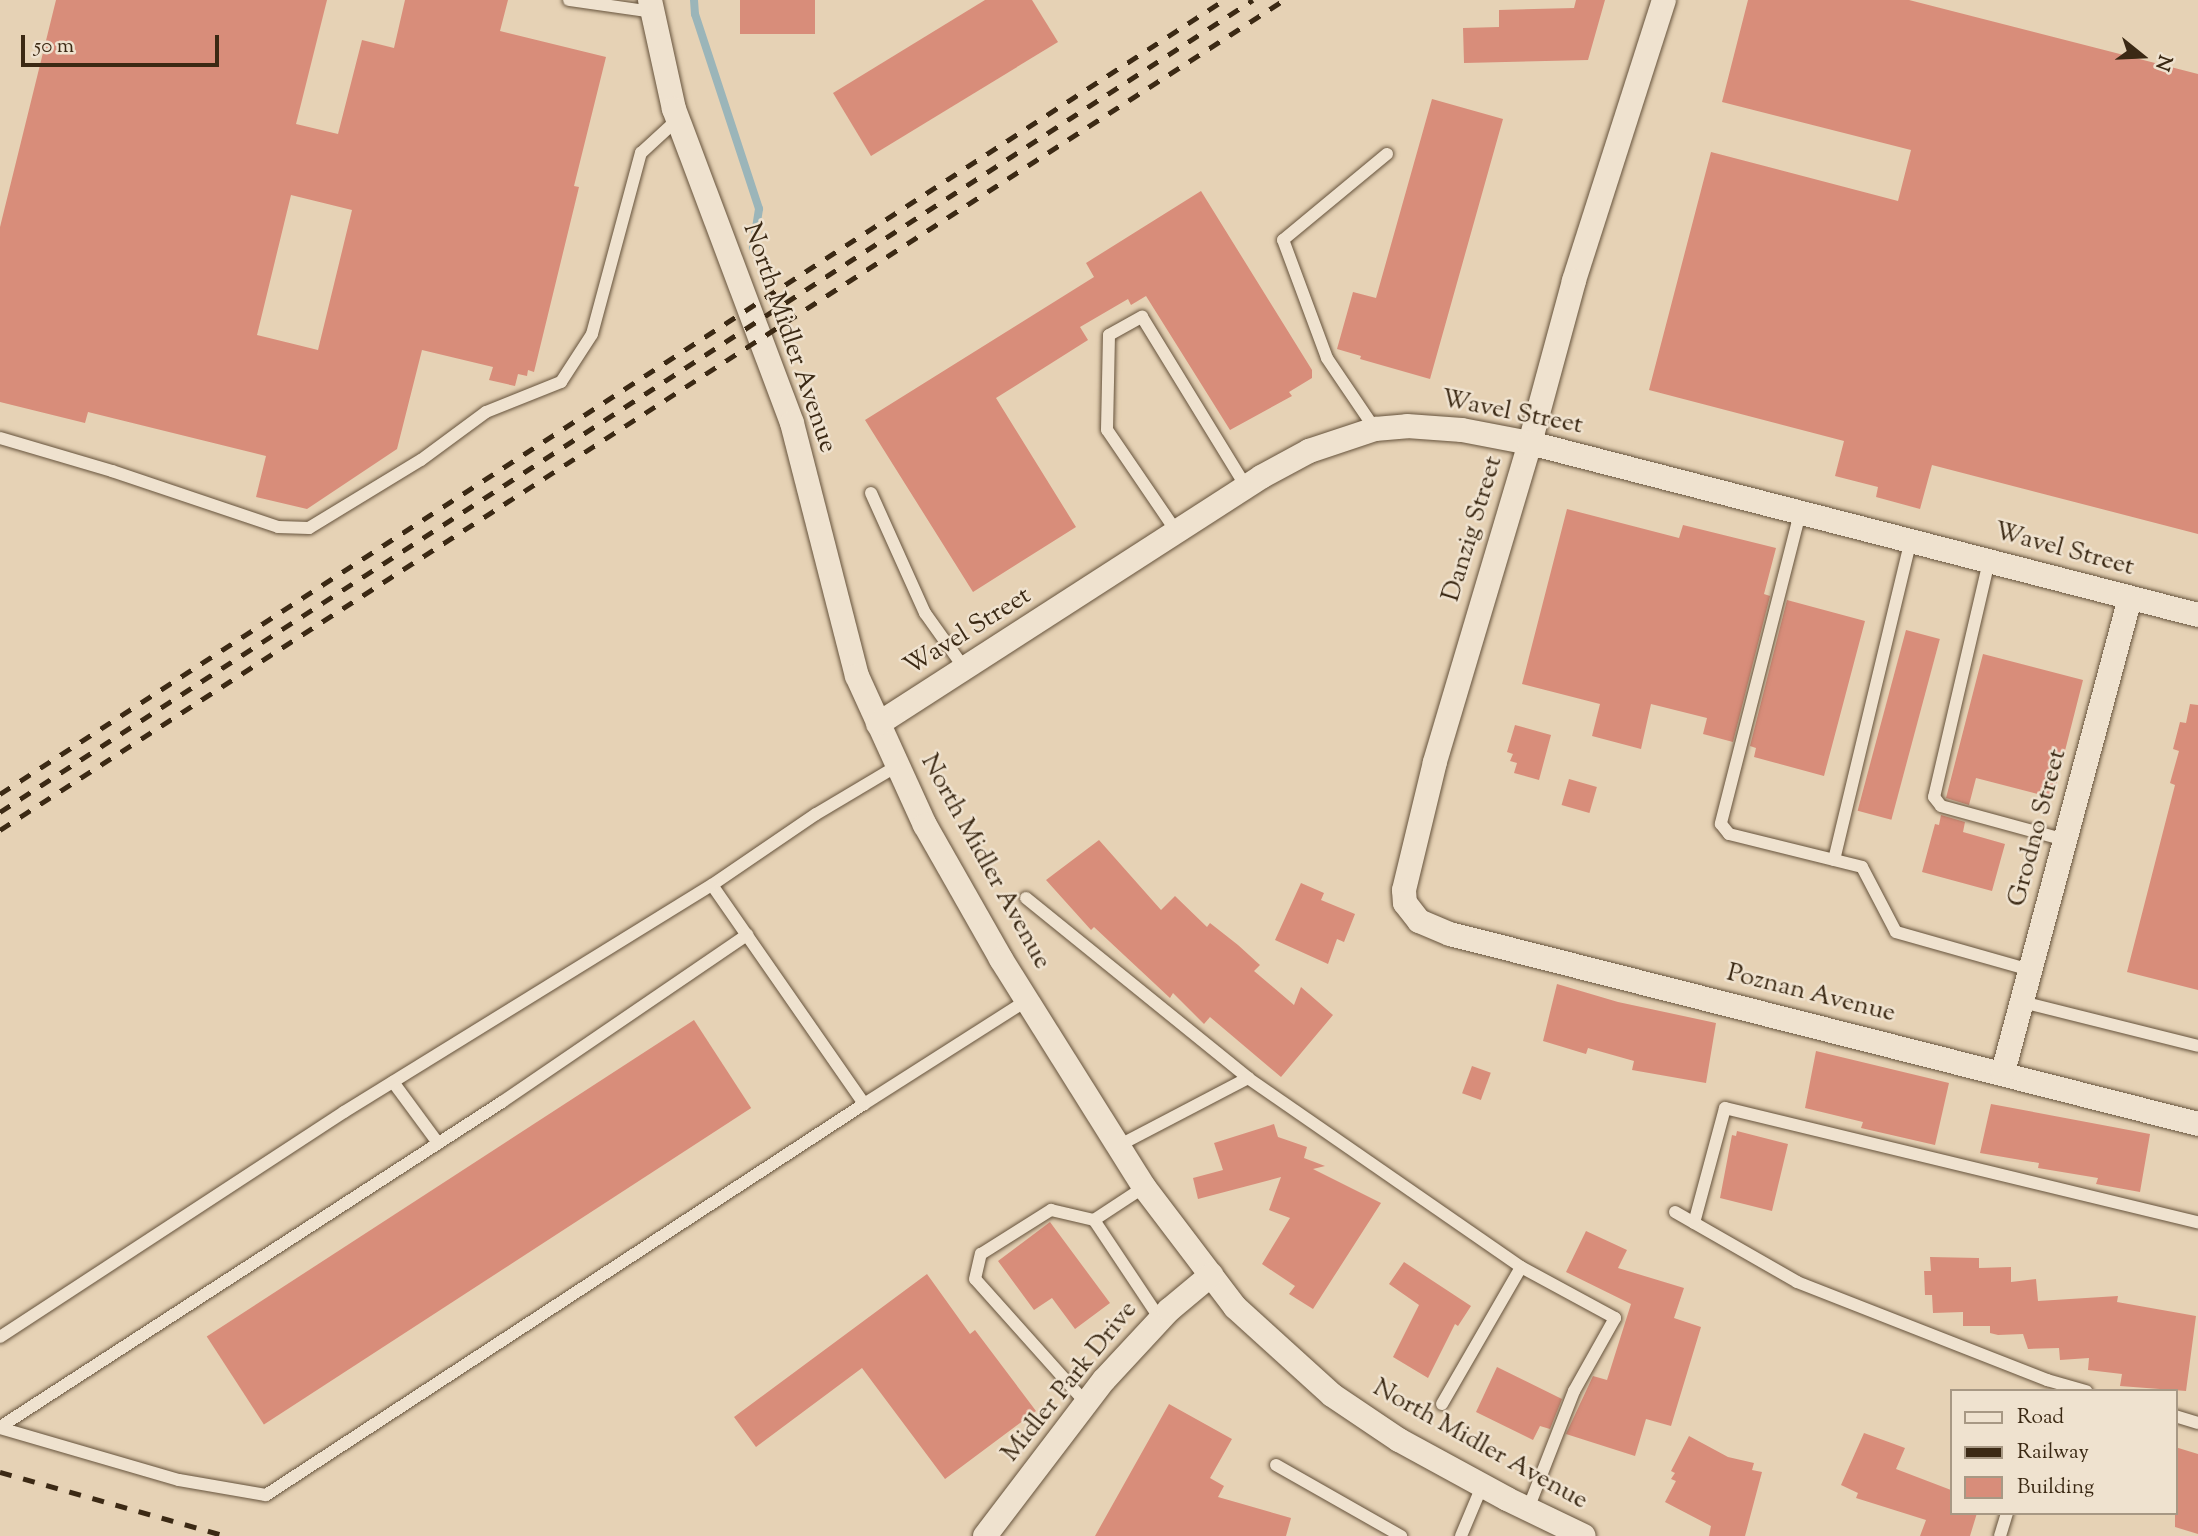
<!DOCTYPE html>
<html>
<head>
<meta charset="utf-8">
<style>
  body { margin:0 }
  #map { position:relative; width:2198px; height:1536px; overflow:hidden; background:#e6d2b5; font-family:"Sorts Mill Goudy",serif }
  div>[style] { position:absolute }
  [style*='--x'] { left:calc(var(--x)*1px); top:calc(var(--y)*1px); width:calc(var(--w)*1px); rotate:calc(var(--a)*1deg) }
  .stream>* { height:8px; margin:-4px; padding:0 4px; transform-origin:4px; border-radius:4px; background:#9bb5b9 }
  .building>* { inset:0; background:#d88d7a; transform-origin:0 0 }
  .roads { filter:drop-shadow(0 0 2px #66533c) drop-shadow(0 0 2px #66533c) }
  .lane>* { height:12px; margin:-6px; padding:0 6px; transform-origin:6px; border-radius:6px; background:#efe2cf }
  .street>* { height:24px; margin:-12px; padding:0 12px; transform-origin:12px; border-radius:12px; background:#efe2cf }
  .rail>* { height:5px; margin-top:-2.5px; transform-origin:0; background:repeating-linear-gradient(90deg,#3b2914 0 12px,transparent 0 24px) }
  span { translate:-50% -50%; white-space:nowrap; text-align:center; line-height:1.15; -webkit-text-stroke:5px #efe2cf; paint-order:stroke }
  .street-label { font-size:26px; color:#3b2914 }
  .legend { position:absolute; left:1950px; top:1389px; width:228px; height:126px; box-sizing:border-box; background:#efe2cf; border:2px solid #a79884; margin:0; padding:9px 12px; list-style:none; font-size:21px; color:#3b2914 }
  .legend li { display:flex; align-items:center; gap:14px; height:35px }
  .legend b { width:35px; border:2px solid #a79884 }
  .north { position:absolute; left:2107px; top:21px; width:70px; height:70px; -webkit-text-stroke:5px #efe2cf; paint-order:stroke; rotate:108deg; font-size:19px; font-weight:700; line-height:28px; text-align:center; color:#3b2914 }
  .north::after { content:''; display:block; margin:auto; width:24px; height:32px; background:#3b2914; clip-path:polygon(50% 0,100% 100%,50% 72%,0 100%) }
  .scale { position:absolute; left:21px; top:35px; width:198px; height:32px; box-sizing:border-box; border:4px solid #3b2914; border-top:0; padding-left:9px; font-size:21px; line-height:24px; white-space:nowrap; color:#3b2914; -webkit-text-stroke:5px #efe2cf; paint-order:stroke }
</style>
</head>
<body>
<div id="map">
  <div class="stream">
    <div style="--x:694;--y:0;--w:14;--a:86"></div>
    <div style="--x:695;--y:14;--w:205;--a:71.8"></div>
    <div style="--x:759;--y:209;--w:39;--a:99"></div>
  </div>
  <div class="building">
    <div style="clip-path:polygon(evenodd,56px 0,327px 0,296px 124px,338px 134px,362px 40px,394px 48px,405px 0,508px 0,500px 31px,606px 57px,574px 186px,579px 187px,534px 372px,528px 370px,527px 376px,518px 374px,515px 386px,489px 380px,493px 367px,422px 350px,397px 449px,307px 509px,256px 497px,266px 456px,88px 412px,85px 423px,0 402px,0 227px,56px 0,291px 195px,352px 210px,318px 350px,257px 335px,291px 195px)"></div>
    <div style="left:740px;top:0;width:75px;height:34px"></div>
    <div style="clip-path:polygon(985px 0,1032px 0,1058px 42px,871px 156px,833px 93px)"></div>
    <div style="clip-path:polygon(1576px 0,1605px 0,1588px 60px,1464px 63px,1463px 28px,1499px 27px,1499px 10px,1574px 8px)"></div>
    <div style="clip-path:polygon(1748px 0,1909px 0,2198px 74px,2198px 534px,1932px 465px,1920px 509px,1876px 497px,1878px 487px,1835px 476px,1844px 441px,1649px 390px,1711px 152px,1898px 201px,1911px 150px,1722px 102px)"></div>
    <div style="clip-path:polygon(1432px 99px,1503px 119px,1430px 379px,1360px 359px,1361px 356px,1337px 349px,1353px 292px,1376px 298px)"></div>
    <div style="clip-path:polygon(1201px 191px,1312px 370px,1312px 378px,1289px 392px,1292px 396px,1230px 430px,1146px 296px,1131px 305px,1128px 299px,1080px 327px,1088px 340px,996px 398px,1076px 527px,973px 592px,865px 420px,1094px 277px,1086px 263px)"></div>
    <div style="clip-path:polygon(1567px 509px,1679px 538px,1683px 525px,1776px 548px,1764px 594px,1770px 596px,1733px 742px,1703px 734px,1707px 718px,1651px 704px,1641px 749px,1592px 736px,1600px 704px,1522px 684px)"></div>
    <div style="clip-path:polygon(1787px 600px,1865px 621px,1824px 776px,1754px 757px,1756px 748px,1750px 746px)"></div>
    <div style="left:1906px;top:630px;width:35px;height:187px;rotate:15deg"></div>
    <div style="clip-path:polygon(1983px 654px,2083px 680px,2053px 798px,1976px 778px,1969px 805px,1946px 798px)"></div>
    <div style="clip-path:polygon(2190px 704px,2198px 705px,2198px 990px,2127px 972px,2175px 785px,2170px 783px,2179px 751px,2173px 749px,2180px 722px,2186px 723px)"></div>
    <div style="clip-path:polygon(1515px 725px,1551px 735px,1539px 780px,1514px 773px,1517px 763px,1510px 761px,1513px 754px,1507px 752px)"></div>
    <div style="left:1569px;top:779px;width:29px;height:27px;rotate:16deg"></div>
    <div style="clip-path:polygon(1941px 815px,1965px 822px,1963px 832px,2005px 844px,1992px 891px,1922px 872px,1935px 824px,1939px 825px)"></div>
    <div style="clip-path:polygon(1099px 840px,1161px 910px,1175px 896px,1207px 927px,1210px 923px,1238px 945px,1260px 965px,1254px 971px,1294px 1005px,1301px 987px,1333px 1015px,1281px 1077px,1210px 1017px,1204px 1024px,1173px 993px,1170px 998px,1094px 927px,1091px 930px,1046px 880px)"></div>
    <div style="clip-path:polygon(1301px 883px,1324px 893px,1321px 900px,1355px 914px,1344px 942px,1337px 939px,1328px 964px,1275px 940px)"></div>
    <div style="clip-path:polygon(1557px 984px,1618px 1002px,1716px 1023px,1706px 1083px,1632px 1070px,1634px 1061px,1588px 1048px,1586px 1054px,1543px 1041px)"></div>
    <div style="left:694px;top:1020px;width:105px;height:581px;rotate:57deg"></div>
    <div style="clip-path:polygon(1816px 1051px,1949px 1083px,1935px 1145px,1861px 1128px,1863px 1122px,1805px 1108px)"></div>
    <div style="left:1472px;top:1066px;width:20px;height:29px;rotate:20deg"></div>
    <div style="clip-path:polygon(1991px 1104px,2150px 1134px,2140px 1192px,2096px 1184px,2098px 1178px,2038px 1168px,2039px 1163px,1980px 1153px)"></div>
    <div style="clip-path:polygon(1274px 1124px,1278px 1137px,1307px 1147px,1304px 1158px,1325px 1166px,1313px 1169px,1381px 1203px,1313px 1309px,1289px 1294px,1295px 1286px,1262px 1264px,1290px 1218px,1269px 1210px,1281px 1177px,1198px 1199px,1193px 1178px,1223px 1170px,1214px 1143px)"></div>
    <div style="clip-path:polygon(1737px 1131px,1788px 1144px,1772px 1211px,1720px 1198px,1732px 1135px,1736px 1136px)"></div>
    <div style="clip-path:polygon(1050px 1222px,1110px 1303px,1075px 1329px,1052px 1298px,1034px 1310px,998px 1261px)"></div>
    <div style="clip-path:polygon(1586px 1231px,1627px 1250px,1618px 1268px,1684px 1288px,1674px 1318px,1701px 1327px,1671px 1426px,1646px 1419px,1635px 1456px,1566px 1434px,1593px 1376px,1607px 1380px,1631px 1304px,1566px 1272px)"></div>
    <div style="clip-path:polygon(1930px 1257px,1979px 1258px,1979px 1268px,2011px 1267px,2011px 1282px,2036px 1279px,2038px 1301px,2118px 1296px,2117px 1302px,2196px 1316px,2186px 1391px,2120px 1386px,2122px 1374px,2088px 1370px,2089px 1358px,2060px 1360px,2059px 1348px,2028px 1349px,2023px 1334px,1998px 1335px,1990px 1333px,1990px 1326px,1963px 1326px,1963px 1312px,1933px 1313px,1932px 1295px,1925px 1295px,1924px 1271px,1931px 1271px)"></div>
    <div style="clip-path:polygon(1404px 1262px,1471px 1306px,1458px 1326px,1455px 1324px,1428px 1378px,1393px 1357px,1419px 1305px,1389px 1284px)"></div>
    <div style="clip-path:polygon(927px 1274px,970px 1334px,975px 1330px,1036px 1411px,945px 1479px,862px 1368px,756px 1447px,734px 1417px)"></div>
    <div style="clip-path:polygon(1497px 1367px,1562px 1399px,1550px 1429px,1540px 1426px,1533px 1440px,1476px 1412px)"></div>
    <div style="clip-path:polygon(1169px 1404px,1232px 1439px,1210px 1478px,1224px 1486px,1218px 1497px,1291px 1518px,1286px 1536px,1095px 1536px)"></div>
    <div style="clip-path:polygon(1864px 1433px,1905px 1448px,1896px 1469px,1951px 1490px,1951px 1513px,1977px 1513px,1970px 1536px,1920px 1536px,1926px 1520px,1856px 1498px,1858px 1493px,1841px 1485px)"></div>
    <div style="clip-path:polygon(1689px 1436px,1728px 1457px,1754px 1463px,1752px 1470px,1762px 1472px,1745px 1536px,1709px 1536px,1711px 1526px,1665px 1502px,1676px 1481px,1671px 1479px,1675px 1473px,1671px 1471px)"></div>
    <div style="clip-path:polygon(2175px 1447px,2198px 1454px,2198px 1534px,2175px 1527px)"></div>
  </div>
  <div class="roads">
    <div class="lane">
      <div style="--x:569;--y:0;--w:85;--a:8.1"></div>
      <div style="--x:1375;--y:429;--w:86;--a:-124.1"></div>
      <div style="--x:1327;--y:358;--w:126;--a:-110.4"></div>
      <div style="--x:1283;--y:240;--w:135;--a:-39.6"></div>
      <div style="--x:0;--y:438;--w:117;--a:16.4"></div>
      <div style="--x:112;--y:471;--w:175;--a:18.6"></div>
      <div style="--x:278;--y:527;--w:31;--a:2"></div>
      <div style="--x:309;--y:528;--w:131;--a:-31.3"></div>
      <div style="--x:421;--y:460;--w:81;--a:-36.4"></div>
      <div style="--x:486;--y:412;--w:81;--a:-21.8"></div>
      <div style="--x:561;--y:382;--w:57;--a:-57.1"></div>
      <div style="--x:592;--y:334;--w:188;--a:-74.9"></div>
      <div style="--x:641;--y:153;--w:50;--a:-42.6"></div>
      <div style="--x:871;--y:493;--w:132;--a:65.8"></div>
      <div style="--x:925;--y:613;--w:69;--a:54.5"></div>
      <div style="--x:1800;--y:513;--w:321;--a:104.3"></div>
      <div style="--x:1721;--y:824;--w:13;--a:51"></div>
      <div style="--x:1729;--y:834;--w:137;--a:13.9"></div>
      <div style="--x:1862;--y:867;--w:73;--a:62.4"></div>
      <div style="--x:1896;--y:932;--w:139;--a:15.8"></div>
      <div style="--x:1176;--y:531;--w:122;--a:-124.3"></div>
      <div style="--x:1107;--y:430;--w:95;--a:-88.8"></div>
      <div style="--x:1109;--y:335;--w:38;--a:-29"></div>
      <div style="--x:1142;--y:317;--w:199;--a:58.5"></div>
      <div style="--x:1989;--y:561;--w:242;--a:103.1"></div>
      <div style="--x:1934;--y:797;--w:11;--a:52"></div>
      <div style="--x:1941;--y:806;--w:129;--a:15.3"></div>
      <div style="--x:897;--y:766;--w:94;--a:149.3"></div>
      <div style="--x:816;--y:814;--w:126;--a:145.7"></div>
      <div style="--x:712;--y:885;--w:267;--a:55.2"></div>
      <div style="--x:864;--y:1104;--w:193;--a:-32.5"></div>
      <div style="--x:1834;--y:860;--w:329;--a:-76.5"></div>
      <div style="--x:1026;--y:898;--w:286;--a:39"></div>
      <div style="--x:1248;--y:1078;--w:332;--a:34.7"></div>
      <div style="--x:1521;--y:1267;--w:107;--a:28.5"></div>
      <div style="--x:1615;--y:1318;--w:84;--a:119.3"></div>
      <div style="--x:1574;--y:1391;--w:127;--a:111.3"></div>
      <div style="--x:2022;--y:1002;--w:181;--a:14"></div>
      <div style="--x:393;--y:1082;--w:76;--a:53.6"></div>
      <div style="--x:1118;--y:1146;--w:147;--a:-27.6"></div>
      <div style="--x:1675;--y:1212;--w:141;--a:29.8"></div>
      <div style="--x:1797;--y:1282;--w:269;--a:21.4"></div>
      <div style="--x:2047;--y:1380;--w:41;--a:15.8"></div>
      <div style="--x:1094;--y:1220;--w:119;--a:56.3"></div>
      <div style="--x:1694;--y:1223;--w:119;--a:-74.9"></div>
      <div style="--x:1725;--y:1108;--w:487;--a:13.6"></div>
      <div style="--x:0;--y:1337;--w:411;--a:-33.2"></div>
      <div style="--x:344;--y:1112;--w:432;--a:-31.7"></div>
      <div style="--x:1086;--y:1403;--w:166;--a:-131.8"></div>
      <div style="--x:975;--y:1279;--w:26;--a:-77"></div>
      <div style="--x:981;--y:1254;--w:83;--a:-32.2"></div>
      <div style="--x:1051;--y:1210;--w:44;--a:13.1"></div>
      <div style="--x:1094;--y:1220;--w:60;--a:-33.4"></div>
      <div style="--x:1442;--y:1404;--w:158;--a:-60"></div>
      <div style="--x:2175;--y:1416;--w:24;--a:17"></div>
      <div style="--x:0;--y:1427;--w:598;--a:-32.92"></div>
      <div style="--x:502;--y:1102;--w:297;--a:-34.3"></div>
      <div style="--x:0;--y:1428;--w:186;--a:16.2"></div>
      <div style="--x:179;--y:1480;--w:88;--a:9.8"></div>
      <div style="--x:266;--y:1495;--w:714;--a:-33.18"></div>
      <div style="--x:1276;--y:1465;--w:144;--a:29.6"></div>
      <div style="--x:1461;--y:1536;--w:54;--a:-67.2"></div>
      <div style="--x:2000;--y:1536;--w:24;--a:-73"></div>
    </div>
    <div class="street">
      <div style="--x:650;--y:0;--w:112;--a:77.6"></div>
      <div style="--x:674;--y:109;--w:335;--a:69.4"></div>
      <div style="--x:792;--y:423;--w:261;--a:75.6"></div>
      <div style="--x:857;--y:676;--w:164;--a:65.5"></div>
      <div style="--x:925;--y:825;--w:154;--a:60.4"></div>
      <div style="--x:1001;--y:959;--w:269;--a:57.9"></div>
      <div style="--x:1144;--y:1187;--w:151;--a:52.8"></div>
      <div style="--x:1235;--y:1307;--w:131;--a:42.2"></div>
      <div style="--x:1332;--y:1395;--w:81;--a:33.9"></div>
      <div style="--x:1399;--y:1440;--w:123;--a:28.6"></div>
      <div style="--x:1507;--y:1499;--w:85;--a:25.7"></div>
      <div style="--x:1664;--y:0;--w:295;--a:107.8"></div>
      <div style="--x:1574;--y:281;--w:168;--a:105.2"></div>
      <div style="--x:1530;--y:443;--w:333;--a:106.6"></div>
      <div style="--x:1435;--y:762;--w:132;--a:103.6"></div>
      <div style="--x:1404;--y:890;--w:13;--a:86"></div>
      <div style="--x:1405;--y:903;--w:23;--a:52"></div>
      <div style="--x:1419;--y:921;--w:34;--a:23"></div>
      <div style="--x:1450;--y:934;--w:772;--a:14.25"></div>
      <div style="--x:878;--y:724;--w:456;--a:-32.8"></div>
      <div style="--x:1261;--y:477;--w:55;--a:-28.4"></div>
      <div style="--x:1309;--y:451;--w:70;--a:-18.4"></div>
      <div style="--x:1375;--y:429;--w:32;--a:-5"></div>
      <div style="--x:1407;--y:426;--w:55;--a:4.2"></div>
      <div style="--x:1462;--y:430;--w:69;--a:10.8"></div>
      <div style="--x:1530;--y:443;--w:690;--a:14.44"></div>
      <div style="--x:2003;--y:1072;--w:491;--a:-75"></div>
      <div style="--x:985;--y:1536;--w:196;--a:-52.7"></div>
      <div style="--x:1104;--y:1380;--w:96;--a:-47.1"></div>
      <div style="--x:1169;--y:1310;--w:55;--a:-39.8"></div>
    </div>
  </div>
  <div class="rail">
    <div style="--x:0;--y:794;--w:1459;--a:-32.97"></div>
    <div style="--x:0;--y:812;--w:1493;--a:-32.95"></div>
    <div style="--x:0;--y:830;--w:1529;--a:-32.88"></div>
    <div style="--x:0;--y:1472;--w:235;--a:15.8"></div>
  </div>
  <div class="street-label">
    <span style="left:789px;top:338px;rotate:71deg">North Midler Avenue</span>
    <span style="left:1512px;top:413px;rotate:11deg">Wavel Street</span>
    <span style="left:1473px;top:529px;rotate:-73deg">Danzig Street</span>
    <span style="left:2064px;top:550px;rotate:15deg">Wavel Street</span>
    <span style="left:968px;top:632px;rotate:-32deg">Wavel Street</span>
    <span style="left:2038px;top:828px;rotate:-75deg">Grodno Street</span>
    <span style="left:985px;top:862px;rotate:61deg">North Midler Avenue</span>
    <span style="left:1811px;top:994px;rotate:14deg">Poznan Avenue</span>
    <span style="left:1070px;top:1382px;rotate:-51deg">Midler Park Drive</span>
    <span style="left:1480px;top:1445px;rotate:29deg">North Midler Avenue</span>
  </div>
  <ul class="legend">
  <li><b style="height:9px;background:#efe2cf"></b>Road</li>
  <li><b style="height:9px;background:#3b2914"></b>Railway</li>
  <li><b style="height:19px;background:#d88d7a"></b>Building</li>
  </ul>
  <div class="north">N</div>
  <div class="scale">50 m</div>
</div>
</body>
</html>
